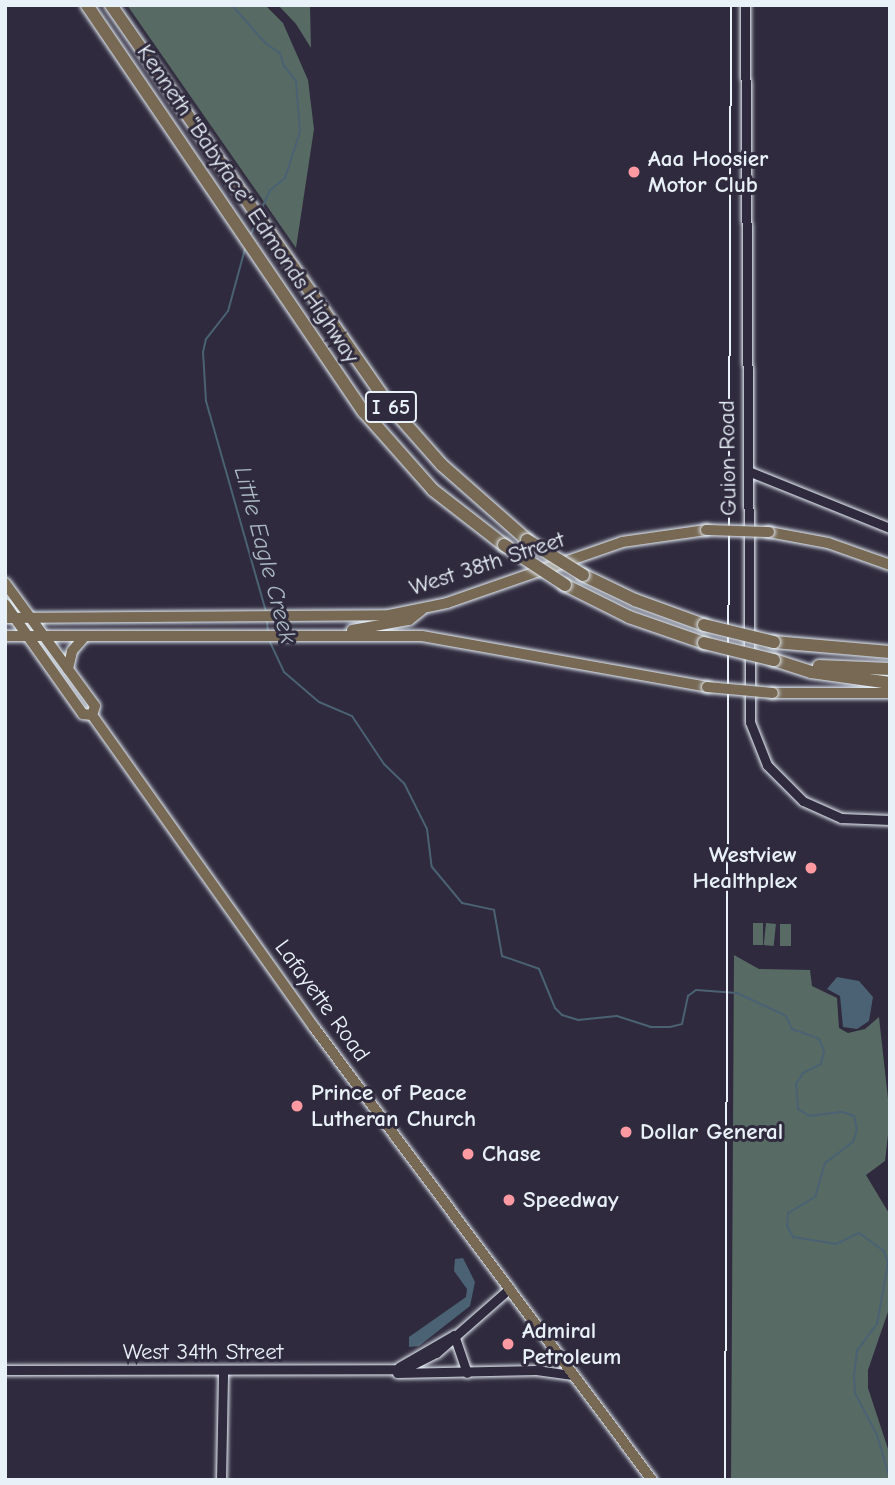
<!DOCTYPE html>
<html>
<head>
<meta charset="utf-8">
<style>
  body { margin:0 }
  #map { position:relative; width:895px; height:1485px; overflow:hidden; background:#2f2a3d; font-family:"Comic Neue",sans-serif }
  div>[style] { position:absolute }
  [style*='--x'] { left:calc(var(--x)*1px); top:calc(var(--y)*1px); width:calc(var(--w)*1px); rotate:calc(var(--a)*1deg) }
  .green>* { inset:0; background:#576a64; transform-origin:0 0 }
  .water>* { inset:0; background:#4a6273 }
  .stream>* { height:2px; margin:-1px; padding:0 1px; transform-origin:1px; border-radius:1px; background:#4a6273 }
  .roads { filter:drop-shadow(0 0 2px #e8f1f8) drop-shadow(0 0 2px #e8f1f8) }
  .secondary>* { height:9px; margin:-4.5px; padding:0 4.5px; transform-origin:4.5px; border-radius:4.5px; background:#2f2a3d }
  .primary>* { height:10px; margin:-5px; padding:0 5px; transform-origin:5px; border-radius:5px; background:#776954 }
  .highway>* { height:12px; margin:-6px; padding:0 6px; transform-origin:6px; border-radius:6px; background:#776954 }
  .rail>* { height:2px; margin:-1px; padding:0 1px; transform-origin:1px; border-radius:1px; background:#e8f1f8 }
  .bridges { filter:drop-shadow(0 0 2px #e8f1f8) drop-shadow(0 0 2px #e8f1f8) }
  .primary-bridge>* { height:10px; margin:-5px; padding:0 5px; transform-origin:5px; border-radius:5px; background:#776954 }
  .highway-bridge>* { height:12px; margin:-6px; padding:0 6px; transform-origin:6px; border-radius:6px; background:#776954 }
  .dots>* { width:19px; height:19px; translate:-50% -50%; box-sizing:border-box; border:4px solid #2f2a3d; border-radius:50% }
  span { translate:-50% -50%; white-space:nowrap; text-align:center; line-height:1.15; -webkit-text-stroke:6px #2f2a3d; paint-order:stroke }
  .shield-label span { padding:2px 5px; background:#2f2a3d; border:2px solid; border-radius:5px; -webkit-text-stroke-width:0 }
  .shield-label { font-size:21px; color:#e8f1f8; font-weight:700 }
  .poi-label { font-size:23px; color:#e8f1f8; font-weight:700 }
  .left { translate:0 -50%; text-align:left }
  .right { translate:-100% -50%; text-align:right }
  .street-label { font-size:23px; color:#e8f1f8 }
  .water-label { font-size:24px; color:#a9b8c3; font-style:italic }
  .frame { position:absolute; inset:0; border:7px solid #e8f1f8; pointer-events:none }
</style>
</head>
<body>
<div id="map">
  <div class="green">
    <div style="clip-path:polygon(127px 5px,265px 5px,283px 23px,308px 80px,314px 129px,296px 248px)"></div>
    <div style="clip-path:polygon(278px 5px,310px 5px,311px 48px,296px 24px)"></div>
    <div style="left:753px;top:923px;width:10px;height:22px"></div>
    <div style="left:766px;top:923px;width:10px;height:22px;rotate:6deg"></div>
    <div style="left:780px;top:924px;width:11px;height:22px"></div>
    <div style="clip-path:polygon(734px 955px,759px 969px,810px 970px,812px 986px,837px 998px,839px 1028px,848px 1033px,865px 1029px,879px 1017px,890px 1117px,885px 1161px,866px 1175px,890px 1215px,890px 1306px,868px 1370px,868px 1388px,890px 1455px,890px 1480px,731px 1480px)"></div>
  </div>
  <div class="water">
    <div style="clip-path:polygon(837px 977px,859px 981px,873px 997px,869px 1021px,857px 1029px,843px 1027px,840px 996px,827px 989px)"></div>
    <div style="clip-path:polygon(463px 1258px,475px 1282px,470px 1306px,419px 1346px,409px 1347px,409px 1337px,466px 1297px,467px 1289px,454px 1271px,455px 1259px)"></div>
  </div>
  <div class="stream">
    <div style="--x:232;--y:5;--w:50;--a:49"></div>
    <div style="--x:265;--y:43;--w:18;--a:34"></div>
    <div style="--x:280;--y:53;--w:14;--a:73"></div>
    <div style="--x:284;--y:66;--w:19;--a:51"></div>
    <div style="--x:296;--y:81;--w:51;--a:85.5"></div>
    <div style="--x:300;--y:132;--w:48;--a:108.1"></div>
    <div style="--x:285;--y:178;--w:19;--a:141"></div>
    <div style="--x:270;--y:190;--w:24;--a:114"></div>
    <div style="--x:251;--y:234;--w:12;--a:-66"></div>
    <div style="--x:245;--y:249;--w:64;--a:105.3"></div>
    <div style="--x:228;--y:311;--w:36;--a:128"></div>
    <div style="--x:206;--y:339;--w:13;--a:103"></div>
    <div style="--x:203;--y:352;--w:49;--a:86.5"></div>
    <div style="--x:206;--y:401;--w:219;--a:74.1"></div>
    <div style="--x:267;--y:621;--w:12;--a:85"></div>
    <div style="--x:270;--y:642;--w:33;--a:65"></div>
    <div style="--x:284;--y:672;--w:46;--a:40.6"></div>
    <div style="--x:319;--y:702;--w:36;--a:23"></div>
    <div style="--x:352;--y:716;--w:58;--a:56.3"></div>
    <div style="--x:384;--y:764;--w:28;--a:44"></div>
    <div style="--x:404;--y:783;--w:51;--a:63.4"></div>
    <div style="--x:427;--y:829;--w:38;--a:83"></div>
    <div style="--x:432;--y:867;--w:47;--a:50.2"></div>
    <div style="--x:462;--y:903;--w:33;--a:12"></div>
    <div style="--x:494;--y:910;--w:47;--a:80.1"></div>
    <div style="--x:502;--y:956;--w:39;--a:19"></div>
    <div style="--x:539;--y:969;--w:42;--a:67.7"></div>
    <div style="--x:555;--y:1008;--w:10;--a:45"></div>
    <div style="--x:562;--y:1015;--w:17;--a:17"></div>
    <div style="--x:578;--y:1020;--w:39;--a:-6"></div>
    <div style="--x:617;--y:1016;--w:35;--a:18"></div>
    <div style="--x:650;--y:1027;--w:20;--a:0"></div>
    <div style="--x:670;--y:1027;--w:12;--a:-14"></div>
    <div style="--x:682;--y:1024;--w:29;--a:-78"></div>
    <div style="--x:688;--y:996;--w:10;--a:-37"></div>
    <div style="--x:696;--y:990;--w:41;--a:4.2"></div>
    <div style="--x:737;--y:993;--w:54;--a:25.1"></div>
    <div style="--x:786;--y:1016;--w:14;--a:65"></div>
    <div style="--x:792;--y:1029;--w:29;--a:20"></div>
    <div style="--x:819;--y:1039;--w:13;--a:67"></div>
    <div style="--x:824;--y:1051;--w:13;--a:103"></div>
    <div style="--x:821;--y:1064;--w:20;--a:153"></div>
    <div style="--x:803;--y:1073;--w:13;--a:122"></div>
    <div style="--x:796;--y:1084;--w:25;--a:85"></div>
    <div style="--x:798;--y:1109;--w:13;--a:32"></div>
    <div style="--x:809;--y:1116;--w:34;--a:-7"></div>
    <div style="--x:843;--y:1112;--w:12;--a:20"></div>
    <div style="--x:854;--y:1116;--w:13;--a:77"></div>
    <div style="--x:857;--y:1129;--w:14;--a:107"></div>
    <div style="--x:853;--y:1142;--w:35;--a:143"></div>
    <div style="--x:825;--y:1163;--w:35;--a:106"></div>
    <div style="--x:815;--y:1197;--w:31;--a:149"></div>
    <div style="--x:788;--y:1213;--w:13;--a:94"></div>
    <div style="--x:787;--y:1226;--w:13;--a:61"></div>
    <div style="--x:793;--y:1237;--w:44;--a:9.2"></div>
    <div style="--x:836;--y:1244;--w:25;--a:-26"></div>
    <div style="--x:859;--y:1233;--w:31;--a:36"></div>
    <div style="--x:884;--y:1251;--w:13;--a:72"></div>
    <div style="--x:888;--y:1263;--w:62;--a:100.2"></div>
    <div style="--x:877;--y:1324;--w:34;--a:127"></div>
    <div style="--x:857;--y:1351;--w:26;--a:97"></div>
    <div style="--x:854;--y:1377;--w:16;--a:86"></div>
    <div style="--x:855;--y:1393;--w:47;--a:62.4"></div>
    <div style="--x:877;--y:1435;--w:46;--a:73.5"></div>
  </div>
  <div class="roads">
    <div class="secondary">
      <div style="--x:745;--y:5;--w:717;--a:89.6"></div>
      <div style="--x:750;--y:722;--w:46;--a:68.4"></div>
      <div style="--x:767;--y:765;--w:51;--a:45"></div>
      <div style="--x:803;--y:801;--w:42;--a:24.1"></div>
      <div style="--x:841;--y:818;--w:49;--a:2.3"></div>
      <div style="--x:748;--y:471;--w:153;--a:21.9"></div>
      <div style="--x:454;--y:1335;--w:40;--a:71.1"></div>
      <div style="--x:399;--y:1367;--w:64;--a:-30.2"></div>
      <div style="--x:5;--y:1370;--w:399;--a:-0.1"></div>
      <div style="--x:404;--y:1369;--w:36;--a:-27"></div>
      <div style="--x:436;--y:1353;--w:98;--a:-41.3"></div>
      <div style="--x:397;--y:1373;--w:139;--a:-1.2"></div>
      <div style="--x:536;--y:1370;--w:37;--a:8"></div>
      <div style="--x:221;--y:1480;--w:108;--a:-88.9"></div>
    </div>
    <div class="primary">
      <div style="--x:769;--y:532;--w:60;--a:10.6"></div>
      <div style="--x:828;--y:543;--w:66;--a:19.5"></div>
      <div style="--x:5;--y:583;--w:152;--a:53.8"></div>
      <div style="--x:95;--y:706;--w:9;--a:108"></div>
      <div style="--x:5;--y:604;--w:135;--a:54.7"></div>
      <div style="--x:83;--y:714;--w:9;--a:6"></div>
      <div style="--x:92;--y:715;--w:382;--a:54.6"></div>
      <div style="--x:313;--y:1026;--w:567;--a:53.25"></div>
      <div style="--x:5;--y:618;--w:384;--a:-0.4"></div>
      <div style="--x:389;--y:615;--w:59;--a:-11.7"></div>
      <div style="--x:447;--y:603;--w:185;--a:-19.2"></div>
      <div style="--x:622;--y:542;--w:85;--a:-8.1"></div>
      <div style="--x:352;--y:630;--w:58;--a:-10"></div>
      <div style="--x:409;--y:620;--w:16;--a:-38"></div>
      <div style="--x:5;--y:636;--w:417;--a:0"></div>
      <div style="--x:422;--y:636;--w:290;--a:10.1"></div>
      <div style="--x:68;--y:669;--w:18;--a:-77"></div>
      <div style="--x:72;--y:651;--w:20;--a:-49"></div>
      <div style="--x:773;--y:693;--w:117;--a:0"></div>
    </div>
    <div class="highway">
      <div style="--x:87;--y:5;--w:492;--a:55.8"></div>
      <div style="--x:364;--y:412;--w:104;--a:48.5"></div>
      <div style="--x:433;--y:490;--w:90;--a:37.8"></div>
      <div style="--x:111;--y:5;--w:486;--a:55.2"></div>
      <div style="--x:388;--y:404;--w:81;--a:48.5"></div>
      <div style="--x:442;--y:465;--w:113;--a:41.4"></div>
      <div style="--x:583;--y:575;--w:58;--a:25.7"></div>
      <div style="--x:635;--y:600;--w:73;--a:19.9"></div>
      <div style="--x:565;--y:585;--w:72;--a:26.6"></div>
      <div style="--x:629;--y:617;--w:79;--a:19.1"></div>
      <div style="--x:774;--y:642;--w:116;--a:4.9"></div>
      <div style="--x:774;--y:660;--w:39;--a:18"></div>
      <div style="--x:811;--y:672;--w:80;--a:7.9"></div>
      <div style="--x:819;--y:666;--w:71;--a:2.4"></div>
    </div>
  </div>
  <div class="rail">
    <div style="--x:725;--y:1480;--w:1475;--a:-89.77"></div>
  </div>
  <div class="bridges">
    <div class="primary-bridge">
      <div style="--x:706;--y:530;--w:63;--a:1.8"></div>
      <div style="--x:707;--y:687;--w:66;--a:5.2"></div>
    </div>
    <div class="highway-bridge">
      <div style="--x:527;--y:540;--w:66;--a:32"></div>
      <div style="--x:504;--y:545;--w:73;--a:33.3"></div>
      <div style="--x:704;--y:625;--w:72;--a:13.7"></div>
      <div style="--x:704;--y:643;--w:72;--a:13.7"></div>
    </div>
  </div>
  <div class="dots">
    <div style="left:634px;top:172px;background:#ff9aa2"></div>
    <div style="left:811px;top:868px;background:#ff9aa2"></div>
    <div style="left:297px;top:1106px;background:#ff9aa2"></div>
    <div style="left:626px;top:1132px;background:#ff9aa2"></div>
    <div style="left:468px;top:1154px;background:#ff9aa2"></div>
    <div style="left:509px;top:1200px;background:#ff9aa2"></div>
    <div style="left:508px;top:1344px;background:#ff9aa2"></div>
  </div>
  <div class="shield-label">
    <span style="left:391px;top:407px">I 65</span>
  </div>
  <div class="poi-label">
    <span class="left" style="left:648px;top:172px">Aaa Hoosier<br>Motor Club</span>
    <span class="right" style="left:797px;top:868px">Westview<br>Healthplex</span>
    <span class="left" style="left:311px;top:1106px">Prince of Peace<br>Lutheran Church</span>
    <span class="left" style="left:640px;top:1132px">Dollar General</span>
    <span class="left" style="left:482px;top:1154px">Chase</span>
    <span class="left" style="left:523px;top:1200px">Speedway</span>
    <span class="left" style="left:522px;top:1344px">Admiral<br>Petroleum</span>
  </div>
  <div class="street-label">
    <span style="left:248px;top:204px;rotate:56deg">Kenneth "Babyface" Edmonds Highway</span>
    <span style="left:728px;top:458px;rotate:-91deg">Guion Road</span>
    <span style="left:487px;top:564px;rotate:-18deg">West 38th Street</span>
    <span style="left:322px;top:1001px;rotate:54deg">Lafayette Road</span>
    <span style="left:203px;top:1352px">West 34th Street</span>
  </div>
  <div class="water-label">
    <span style="left:265px;top:555px;rotate:75deg">Little Eagle Creek</span>
  </div>
  <div class="frame"></div>
</div>
</body>
</html>
